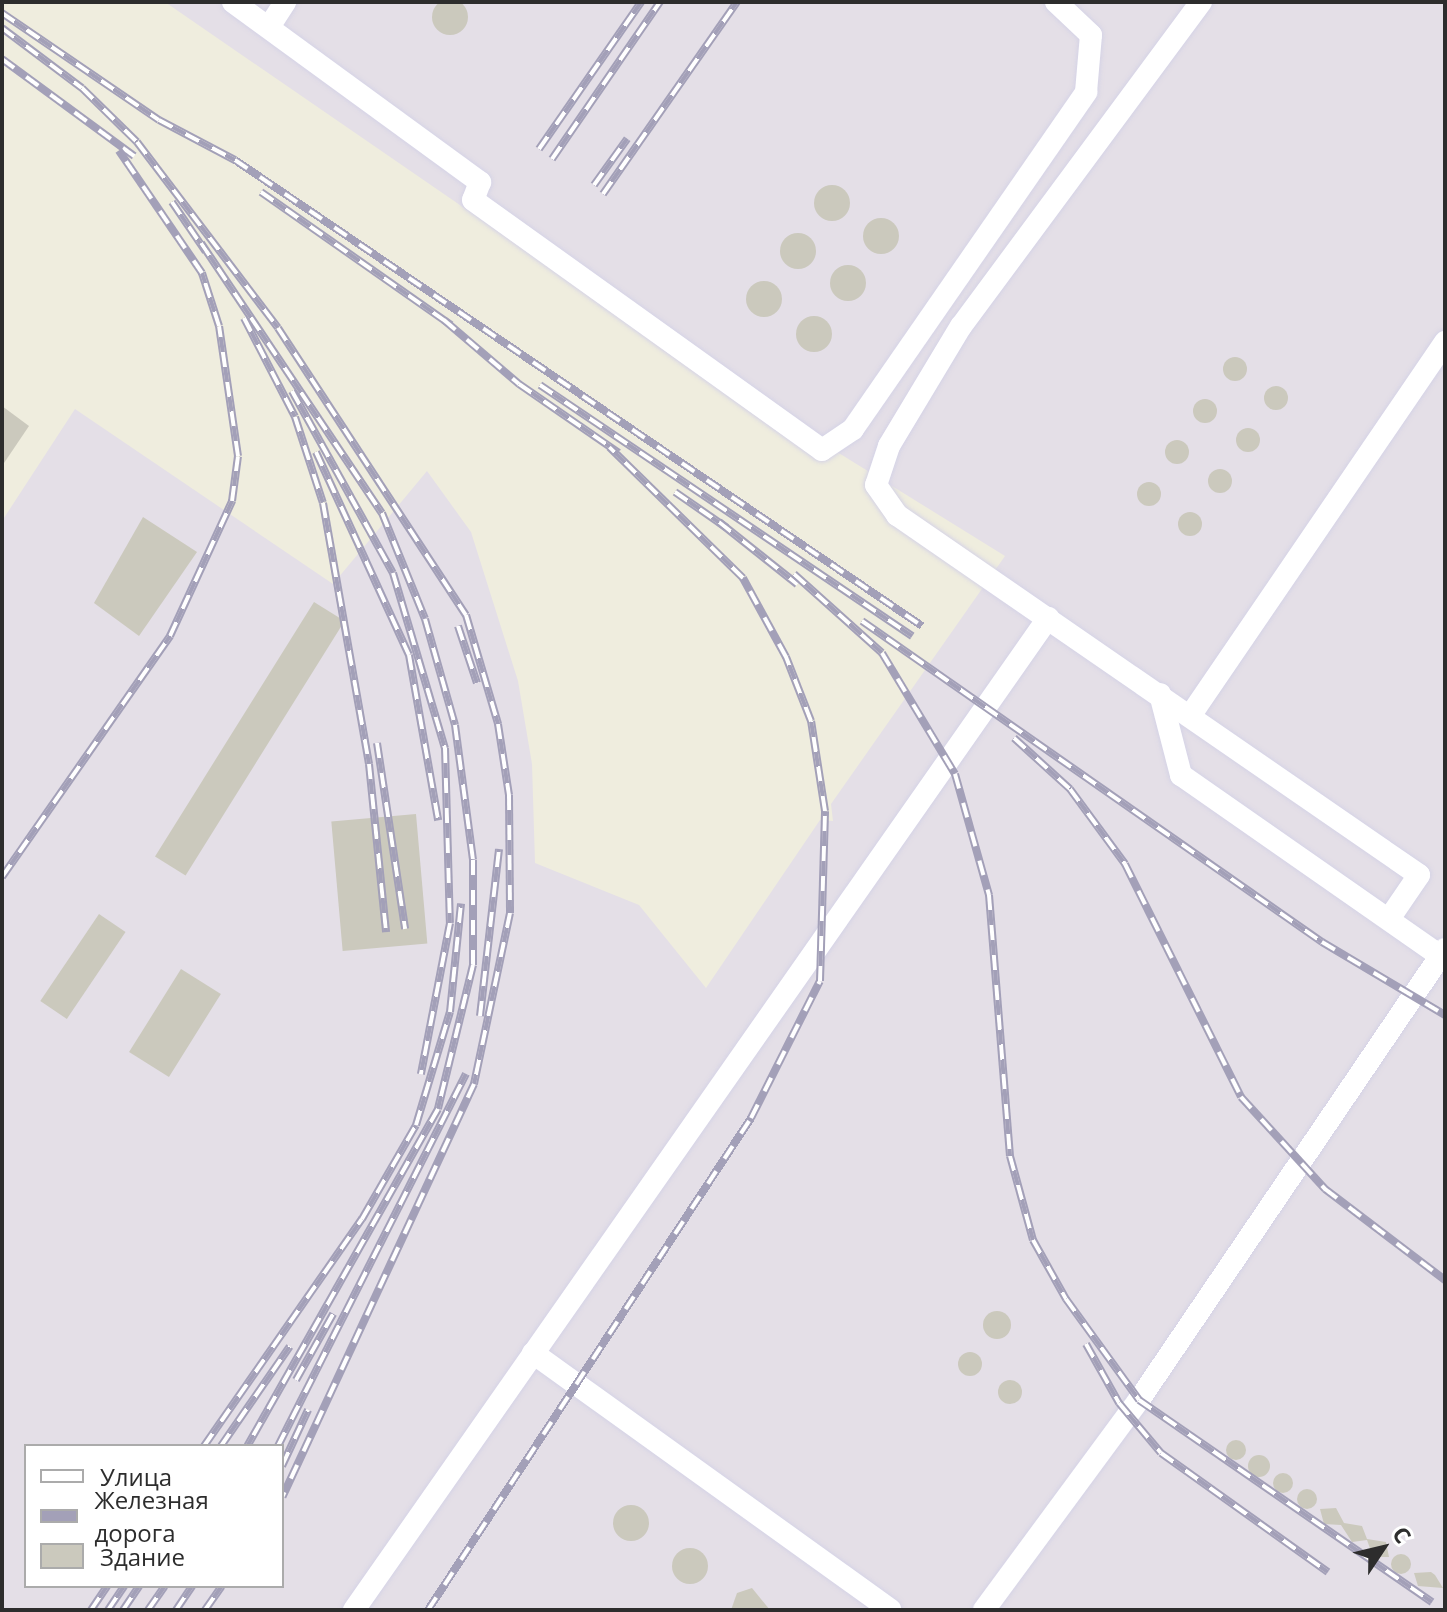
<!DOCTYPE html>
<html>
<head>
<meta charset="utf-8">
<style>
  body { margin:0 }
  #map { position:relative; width:1447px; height:1612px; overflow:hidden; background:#efedde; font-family:"Open Sans",sans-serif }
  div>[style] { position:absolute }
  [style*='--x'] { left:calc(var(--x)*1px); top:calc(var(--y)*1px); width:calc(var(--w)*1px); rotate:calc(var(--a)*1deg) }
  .industrial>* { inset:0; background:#e4dfe7 }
  .building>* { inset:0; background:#cbc9bd; transform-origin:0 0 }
  .round { border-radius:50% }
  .roads { filter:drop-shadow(0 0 2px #d5d3e6) drop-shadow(0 0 2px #d5d3e6) }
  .minor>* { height:22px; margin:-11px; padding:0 11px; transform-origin:11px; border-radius:11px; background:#fff }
  .rail>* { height:8px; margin-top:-4px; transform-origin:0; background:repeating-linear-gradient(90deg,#fff 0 15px,#a3a0b8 0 30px); box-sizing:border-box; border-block:2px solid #a3a0b8 }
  span { translate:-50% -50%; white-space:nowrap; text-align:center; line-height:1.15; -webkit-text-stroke:6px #fff; paint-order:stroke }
  .frame { position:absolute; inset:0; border:4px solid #2d2d2d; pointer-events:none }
  .legend { position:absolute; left:24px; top:1444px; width:260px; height:144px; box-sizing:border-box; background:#fff; border:2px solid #ababab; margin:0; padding:10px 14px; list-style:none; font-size:24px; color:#2d2d2d }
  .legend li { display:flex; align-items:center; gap:16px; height:40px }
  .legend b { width:40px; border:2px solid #ababab }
  .north { position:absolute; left:1343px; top:1508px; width:80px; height:80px; -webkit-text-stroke:6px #fff; paint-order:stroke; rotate:55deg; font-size:22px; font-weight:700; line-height:32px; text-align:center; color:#2d2d2d }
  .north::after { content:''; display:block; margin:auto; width:28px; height:36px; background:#2d2d2d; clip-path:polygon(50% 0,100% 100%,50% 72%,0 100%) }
</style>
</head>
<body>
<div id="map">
  <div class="industrial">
    <div style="clip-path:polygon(evenodd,165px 2px,1445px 2px,1445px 1610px,2px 1610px,2px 521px,75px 409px,333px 584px,427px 471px,471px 532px,518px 681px,532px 764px,535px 863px,639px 905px,706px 988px,820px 820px,833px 821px,831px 804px,1005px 556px,650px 336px,165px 2px,26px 1446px,282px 1446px,282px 1586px,26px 1586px,26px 1446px)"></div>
  </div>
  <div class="building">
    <div class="round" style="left:432px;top:-1px;width:36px;height:36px"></div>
    <div class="round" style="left:814px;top:185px;width:36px;height:36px"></div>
    <div class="round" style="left:863px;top:218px;width:36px;height:36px"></div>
    <div class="round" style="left:780px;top:233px;width:36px;height:36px"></div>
    <div class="round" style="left:830px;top:265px;width:36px;height:36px"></div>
    <div class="round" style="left:746px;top:281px;width:36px;height:36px"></div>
    <div class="round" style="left:796px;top:316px;width:36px;height:36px"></div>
    <div class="round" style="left:1223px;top:357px;width:24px;height:24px"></div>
    <div class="round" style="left:1264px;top:386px;width:24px;height:24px"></div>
    <div class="round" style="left:1193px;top:399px;width:24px;height:24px"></div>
    <div style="clip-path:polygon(2px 406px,29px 426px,2px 466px)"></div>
    <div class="round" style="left:1236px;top:428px;width:24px;height:24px"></div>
    <div class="round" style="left:1165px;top:440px;width:24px;height:24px"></div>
    <div class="round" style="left:1208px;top:469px;width:24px;height:24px"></div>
    <div class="round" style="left:1137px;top:482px;width:24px;height:24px"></div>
    <div class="round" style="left:1178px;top:512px;width:24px;height:24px"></div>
    <div style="clip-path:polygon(143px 517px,197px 552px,139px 636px,94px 603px)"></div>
    <div style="left:314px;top:602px;width:36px;height:300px;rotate:32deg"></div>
    <div style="left:416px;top:814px;width:130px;height:85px;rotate:85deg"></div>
    <div style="left:99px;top:914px;width:32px;height:105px;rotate:34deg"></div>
    <div style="left:181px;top:969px;width:47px;height:98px;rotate:32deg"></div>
    <div class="round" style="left:983px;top:1311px;width:28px;height:28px"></div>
    <div class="round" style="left:958px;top:1352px;width:24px;height:24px"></div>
    <div class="round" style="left:998px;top:1380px;width:24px;height:24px"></div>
    <div class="round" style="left:1226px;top:1440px;width:20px;height:20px"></div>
    <div class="round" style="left:1248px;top:1455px;width:22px;height:22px"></div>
    <div class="round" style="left:1273px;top:1473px;width:20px;height:20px"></div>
    <div class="round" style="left:1297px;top:1489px;width:20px;height:20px"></div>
    <div class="round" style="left:613px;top:1505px;width:36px;height:36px"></div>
    <div style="clip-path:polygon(1336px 1508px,1344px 1523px,1362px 1526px,1367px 1539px,1386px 1542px,1389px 1557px,1373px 1557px,1367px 1540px,1352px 1542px,1341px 1525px,1324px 1524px,1320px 1509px)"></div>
    <div class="round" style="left:672px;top:1548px;width:36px;height:36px"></div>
    <div class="round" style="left:1391px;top:1554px;width:20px;height:20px"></div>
    <div style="clip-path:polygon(1431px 1572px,1435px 1575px,1443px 1588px,1418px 1586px,1414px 1573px)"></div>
    <div style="clip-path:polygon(752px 1588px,770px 1610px,731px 1610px,737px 1593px)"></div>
  </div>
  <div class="roads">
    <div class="minor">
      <div style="--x:233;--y:2;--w:306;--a:36.1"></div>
      <div style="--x:480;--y:182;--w:19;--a:111"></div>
      <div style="--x:473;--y:200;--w:429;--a:35.6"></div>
      <div style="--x:822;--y:450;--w:37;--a:-34"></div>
      <div style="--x:853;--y:429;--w:410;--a:-55.3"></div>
      <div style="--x:1086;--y:92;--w:57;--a:-85"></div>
      <div style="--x:1091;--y:35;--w:48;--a:-136.7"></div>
      <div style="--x:1201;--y:2;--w:403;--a:126.5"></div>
      <div style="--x:961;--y:326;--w:140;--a:121"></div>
      <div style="--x:889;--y:446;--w:41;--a:108.4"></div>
      <div style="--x:876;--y:485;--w:37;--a:55"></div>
      <div style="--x:897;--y:515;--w:634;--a:34.59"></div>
      <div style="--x:1419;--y:875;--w:53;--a:124.3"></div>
      <div style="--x:269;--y:27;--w:30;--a:-57"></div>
      <div style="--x:1160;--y:694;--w:84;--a:75.5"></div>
      <div style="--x:1181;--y:775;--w:322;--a:34.9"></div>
      <div style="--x:1190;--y:716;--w:453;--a:-55.7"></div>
      <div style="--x:533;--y:1353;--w:440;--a:35.7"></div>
      <div style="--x:354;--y:1610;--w:1211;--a:-55.02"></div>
      <div style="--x:984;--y:1610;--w:261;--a:-53.6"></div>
      <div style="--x:1139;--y:1400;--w:545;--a:-55.84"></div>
    </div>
  </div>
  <div class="rail">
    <div style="--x:2;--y:13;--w:190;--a:34.3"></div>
    <div style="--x:159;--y:120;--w:86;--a:27.8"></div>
    <div style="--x:235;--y:160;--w:830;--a:34.15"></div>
    <div style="--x:2;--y:28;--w:100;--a:36.9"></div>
    <div style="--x:82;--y:88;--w:77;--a:44.5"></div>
    <div style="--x:137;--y:142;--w:233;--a:52.8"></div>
    <div style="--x:278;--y:328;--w:343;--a:56.8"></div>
    <div style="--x:466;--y:615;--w:114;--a:73.6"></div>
    <div style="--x:498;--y:724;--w:72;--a:81.2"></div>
    <div style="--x:509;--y:795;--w:118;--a:89.5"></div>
    <div style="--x:510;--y:913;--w:175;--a:101.9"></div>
    <div style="--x:474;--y:1084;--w:455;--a:114.9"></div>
    <div style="--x:2;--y:59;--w:164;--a:36.3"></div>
    <div style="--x:539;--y:149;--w:179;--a:-55.2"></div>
    <div style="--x:552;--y:159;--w:191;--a:-55.5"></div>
    <div style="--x:594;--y:185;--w:57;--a:-54.3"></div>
    <div style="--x:261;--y:192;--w:232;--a:35"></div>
    <div style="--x:603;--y:194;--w:234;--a:-55.1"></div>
    <div style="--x:172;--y:202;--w:60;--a:55.8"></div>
    <div style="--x:201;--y:243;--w:325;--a:56.2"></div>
    <div style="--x:382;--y:513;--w:114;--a:67.9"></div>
    <div style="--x:425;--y:619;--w:110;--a:74.2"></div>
    <div style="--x:455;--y:725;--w:136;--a:82.4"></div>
    <div style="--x:473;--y:860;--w:105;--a:90"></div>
    <div style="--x:473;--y:965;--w:148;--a:103.7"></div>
    <div style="--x:438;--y:1109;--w:387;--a:119.5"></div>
    <div style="--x:244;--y:318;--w:111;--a:62.7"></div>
    <div style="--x:295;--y:417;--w:90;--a:72"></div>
    <div style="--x:323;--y:503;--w:265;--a:80"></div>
    <div style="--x:369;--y:764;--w:169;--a:84.2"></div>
    <div style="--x:444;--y:320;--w:99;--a:40.5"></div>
    <div style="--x:519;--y:384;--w:121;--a:34.6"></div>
    <div style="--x:540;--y:385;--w:449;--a:34"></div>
    <div style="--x:292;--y:391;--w:208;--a:61"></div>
    <div style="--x:393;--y:573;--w:183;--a:73.5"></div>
    <div style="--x:445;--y:748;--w:175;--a:88.4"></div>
    <div style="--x:450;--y:923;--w:154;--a:100.9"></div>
    <div style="--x:316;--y:452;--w:223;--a:65.4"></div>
    <div style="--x:409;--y:655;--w:168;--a:80"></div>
    <div style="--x:675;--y:492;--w:63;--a:34.7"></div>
    <div style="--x:719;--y:522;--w:100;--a:38.5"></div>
    <div style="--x:794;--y:574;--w:118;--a:41.9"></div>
    <div style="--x:882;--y:653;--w:141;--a:58.9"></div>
    <div style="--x:955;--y:774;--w:126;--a:74.3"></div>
    <div style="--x:989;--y:895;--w:262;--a:85.4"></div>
    <div style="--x:1010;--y:1156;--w:87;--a:74.7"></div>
    <div style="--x:1033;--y:1240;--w:68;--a:60.8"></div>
    <div style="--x:1066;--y:1299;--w:125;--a:54.1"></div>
    <div style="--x:1139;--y:1400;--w:356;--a:34.6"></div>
    <div style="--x:862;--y:621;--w:561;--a:34.91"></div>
    <div style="--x:1322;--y:942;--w:143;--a:30.7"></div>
    <div style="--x:458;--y:626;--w:60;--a:71.6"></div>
    <div style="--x:1014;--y:738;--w:76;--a:42.3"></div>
    <div style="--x:1070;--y:789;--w:93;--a:53.7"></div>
    <div style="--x:1125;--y:864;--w:260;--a:63.5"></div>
    <div style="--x:1241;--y:1097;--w:125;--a:47.6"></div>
    <div style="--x:1325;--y:1189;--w:151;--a:37.2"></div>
    <div style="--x:377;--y:743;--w:188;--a:81.4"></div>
    <div style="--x:2;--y:877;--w:294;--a:-55.1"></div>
    <div style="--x:170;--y:636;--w:149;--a:-65.3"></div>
    <div style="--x:232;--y:501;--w:45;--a:-82.4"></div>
    <div style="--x:238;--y:456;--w:131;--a:-98.3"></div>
    <div style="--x:219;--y:326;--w:56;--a:-107.8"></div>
    <div style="--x:202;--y:273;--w:148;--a:-124.2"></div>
    <div style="--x:480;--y:1016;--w:168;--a:-83.5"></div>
    <div style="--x:1086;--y:1344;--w:68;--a:60.8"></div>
    <div style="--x:1119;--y:1403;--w:65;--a:50"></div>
    <div style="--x:1161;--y:1453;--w:205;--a:35.5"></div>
    <div style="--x:296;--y:1380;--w:76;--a:-60.7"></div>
    <div style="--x:204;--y:1446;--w:277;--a:-55.2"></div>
    <div style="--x:362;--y:1219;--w:108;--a:-60.1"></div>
    <div style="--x:416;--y:1125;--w:118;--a:-73.3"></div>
    <div style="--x:450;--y:1012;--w:109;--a:-84.2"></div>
    <div style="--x:221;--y:1446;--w:121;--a:-55.4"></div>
    <div style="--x:278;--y:1446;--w:417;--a:-63.2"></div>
    <div style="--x:282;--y:1466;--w:62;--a:-65.1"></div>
    <div style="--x:91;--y:1610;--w:29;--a:-56"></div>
    <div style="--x:108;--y:1610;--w:29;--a:-56"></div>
    <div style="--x:123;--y:1610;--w:29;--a:-56"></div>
    <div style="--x:148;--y:1610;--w:29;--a:-55"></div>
    <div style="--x:176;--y:1610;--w:29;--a:-56"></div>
    <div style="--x:205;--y:1610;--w:29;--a:-55"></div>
    <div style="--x:428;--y:1610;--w:589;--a:-56.71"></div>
    <div style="--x:751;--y:1118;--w:153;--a:-63.3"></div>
    <div style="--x:820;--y:981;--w:170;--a:-88.3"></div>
    <div style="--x:825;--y:811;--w:91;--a:-98.8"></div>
    <div style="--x:811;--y:721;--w:69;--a:-111.3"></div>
    <div style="--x:786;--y:657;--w:90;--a:-118.6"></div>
    <div style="--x:743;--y:578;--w:187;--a:-135.6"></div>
  </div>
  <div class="frame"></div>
  <ul class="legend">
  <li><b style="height:10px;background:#fff"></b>Улица</li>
  <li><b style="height:10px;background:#a3a0b8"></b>Железная дорога</li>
  <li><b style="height:22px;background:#cbc9bd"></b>Здание</li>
  </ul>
  <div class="north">С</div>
</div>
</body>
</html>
